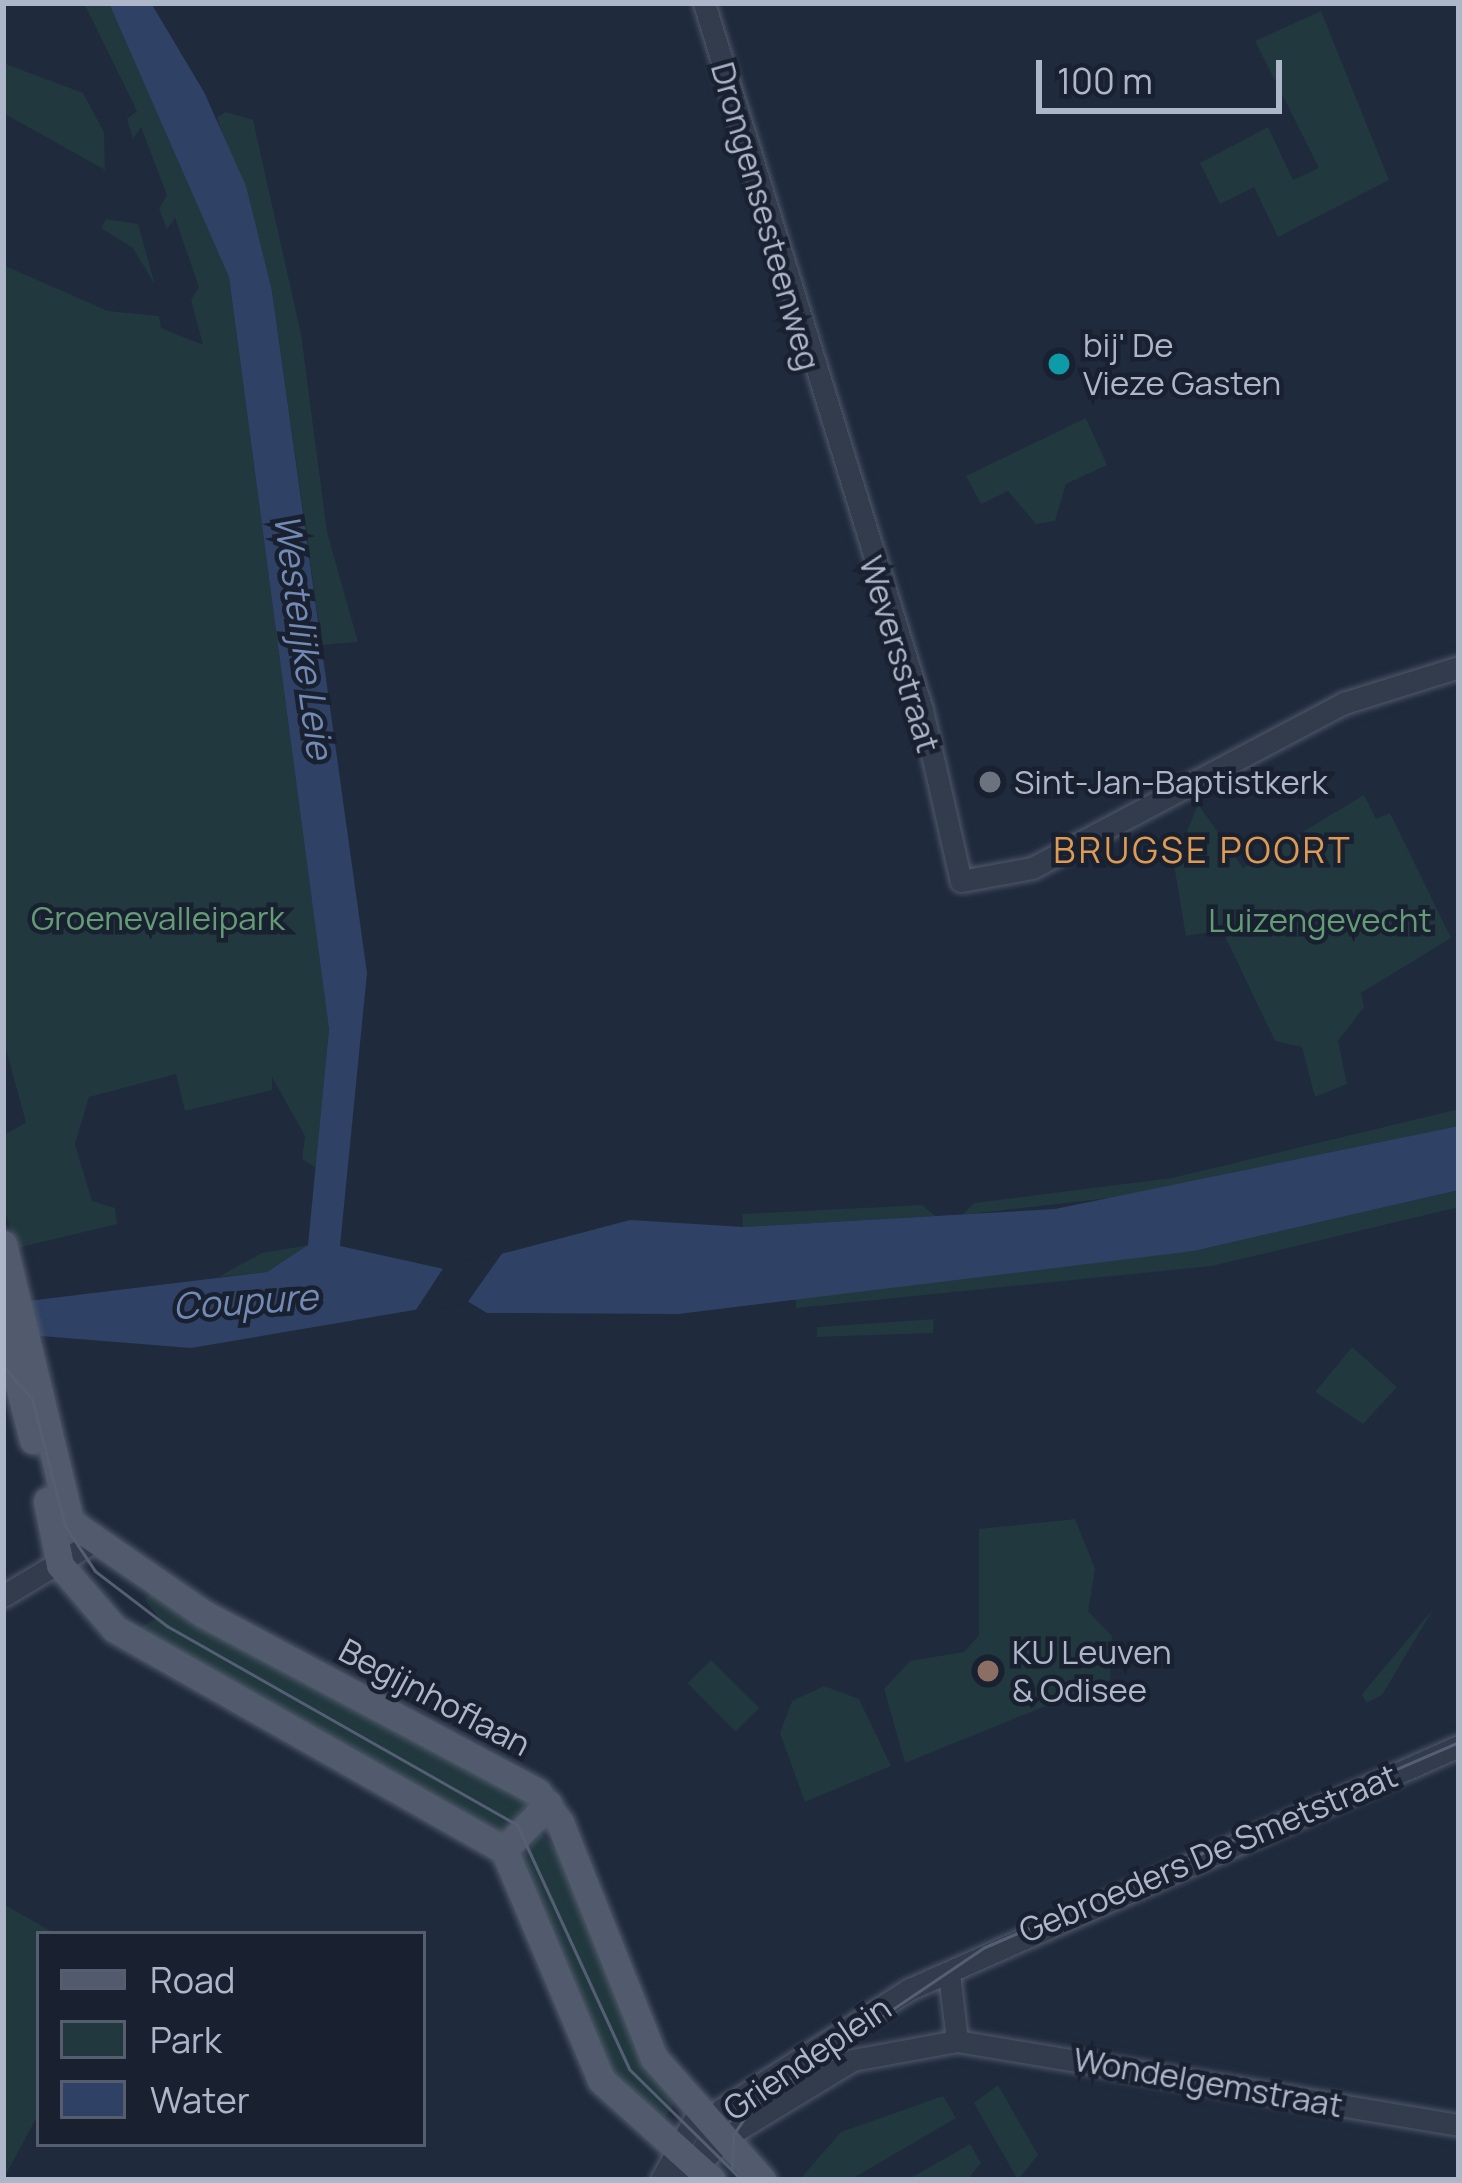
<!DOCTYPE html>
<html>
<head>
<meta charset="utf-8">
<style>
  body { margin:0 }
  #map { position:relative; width:1462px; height:2183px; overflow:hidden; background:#1f2a3d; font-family:Manrope,sans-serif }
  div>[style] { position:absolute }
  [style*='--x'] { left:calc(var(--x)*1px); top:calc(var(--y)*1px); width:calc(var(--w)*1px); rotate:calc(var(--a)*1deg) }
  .green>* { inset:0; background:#21383e; transform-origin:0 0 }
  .water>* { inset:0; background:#2f4164 }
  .pier>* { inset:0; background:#1f2a3d }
  .roads { filter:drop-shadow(0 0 3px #51596a) drop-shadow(0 0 3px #51596a) }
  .minor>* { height:21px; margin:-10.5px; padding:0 10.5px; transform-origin:10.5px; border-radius:10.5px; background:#333c4d }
  .major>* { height:27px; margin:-13.5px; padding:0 13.5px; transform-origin:13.5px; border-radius:13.5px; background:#515b6d }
  .tram>* { height:3px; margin:-1.5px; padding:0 1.5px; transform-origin:1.5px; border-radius:1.5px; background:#555f74 }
  .dots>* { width:33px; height:33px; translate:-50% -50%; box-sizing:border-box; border:6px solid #192131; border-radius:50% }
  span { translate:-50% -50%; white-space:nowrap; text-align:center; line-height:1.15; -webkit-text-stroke:9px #192131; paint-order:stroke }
  .street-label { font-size:33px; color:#aeb6c9 }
  .poi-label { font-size:33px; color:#aeb6c9 }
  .left { translate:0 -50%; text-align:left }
  .park-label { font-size:33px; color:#639c75 }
  .water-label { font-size:36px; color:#738ab4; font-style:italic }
  .neighbourhood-label { font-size:36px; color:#df9b53; letter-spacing:3px }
  .frame { position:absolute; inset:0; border:6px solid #aeb6c9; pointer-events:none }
  .legend { position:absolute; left:36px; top:1931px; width:390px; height:216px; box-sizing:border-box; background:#192131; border:3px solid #555d6e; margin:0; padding:15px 21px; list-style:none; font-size:36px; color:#aeb6c9 }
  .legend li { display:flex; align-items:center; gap:24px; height:60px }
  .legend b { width:60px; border:3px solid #555d6e }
  .scale { position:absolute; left:1036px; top:60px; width:246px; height:54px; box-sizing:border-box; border:6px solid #aeb6c9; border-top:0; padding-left:15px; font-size:36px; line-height:42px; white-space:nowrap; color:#aeb6c9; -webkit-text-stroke:9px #192131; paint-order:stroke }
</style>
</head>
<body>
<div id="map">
  <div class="green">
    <div style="clip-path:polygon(84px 3px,109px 3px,131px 42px,229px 277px,329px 1028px,316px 1168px,302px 1159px,305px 1136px,272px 1077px,272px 1090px,185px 1111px,176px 1074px,89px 1097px,75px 1144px,92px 1201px,115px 1208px,117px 1224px,17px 1248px,3px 1206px,3px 1135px,26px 1123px,3px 1038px,3px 265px,108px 311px,159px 316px,161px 328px,203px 345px,191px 300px,199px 287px,175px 218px,167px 229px,159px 209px,167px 195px,141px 127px,133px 139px,127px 119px,137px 111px)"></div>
    <div style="clip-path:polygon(1321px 11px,1389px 180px,1278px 237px,1254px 187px,1220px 204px,1200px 163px,1268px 127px,1293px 180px,1319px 168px,1255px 41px)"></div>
    <div style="clip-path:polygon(3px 63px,83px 93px,104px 132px,105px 170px,3px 113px)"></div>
    <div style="clip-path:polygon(226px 112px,253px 120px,301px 334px,327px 532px,358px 642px,322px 645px,272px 291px,217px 117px)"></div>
    <div style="clip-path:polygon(106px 219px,138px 224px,155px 285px,133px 248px,101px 228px)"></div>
    <div style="clip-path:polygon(1086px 418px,1107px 465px,1066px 484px,1055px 521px,1036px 524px,1008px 491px,981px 504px,966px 476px)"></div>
    <div style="clip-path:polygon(1364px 795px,1376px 819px,1390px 813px,1451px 938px,1361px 993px,1364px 1007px,1338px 1041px,1347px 1084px,1315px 1097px,1302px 1047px,1275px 1041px,1222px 930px,1186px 936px,1174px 864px,1198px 804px,1243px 868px)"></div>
    <div style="clip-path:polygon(1459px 1109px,1459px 1126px,1170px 1191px,962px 1215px,974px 1203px,1172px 1178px)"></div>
    <div style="clip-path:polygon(1459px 1190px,1459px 1207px,1212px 1266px,796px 1308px,795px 1295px,1194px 1251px)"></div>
    <div style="clip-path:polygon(922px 1205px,935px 1216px,743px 1227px,742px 1214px)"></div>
    <div style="clip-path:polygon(309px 1245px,267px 1272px,218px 1277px,262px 1253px)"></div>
    <div style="clip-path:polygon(934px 1319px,933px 1333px,817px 1337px,817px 1327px)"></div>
    <div style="clip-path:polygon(1352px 1347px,1397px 1387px,1363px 1424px,1315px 1392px)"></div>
    <div style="clip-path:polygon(1075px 1519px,1095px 1569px,1088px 1611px,1112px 1636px,1110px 1680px,905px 1763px,884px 1689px,910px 1661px,964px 1652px,979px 1635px,979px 1529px)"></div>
    <div style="clip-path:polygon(154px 1588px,524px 1798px,528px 1803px,503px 1835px,118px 1621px,139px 1628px,158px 1617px,145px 1600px)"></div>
    <div style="clip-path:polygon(1434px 1608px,1382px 1695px,1366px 1703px,1362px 1694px)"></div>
    <div style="left:711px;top:1660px;width:68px;height:33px;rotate:45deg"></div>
    <div style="clip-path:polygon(824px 1686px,859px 1699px,891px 1766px,805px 1802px,780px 1733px,792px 1701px)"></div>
    <div style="clip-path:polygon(541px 1834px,565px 1858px,648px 2063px,675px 2103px,659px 2125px,617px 2087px,519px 1861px)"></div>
    <div style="clip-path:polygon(5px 1905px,56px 1934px,39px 1934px,39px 2113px,3px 2180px)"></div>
    <div style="clip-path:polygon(998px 2085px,1038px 2155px,1018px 2180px,974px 2103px)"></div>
    <div style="clip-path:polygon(943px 2096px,956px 2118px,850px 2180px,800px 2179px,841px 2132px)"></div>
    <div style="clip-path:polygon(970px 2144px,981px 2163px,967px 2180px,907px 2180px)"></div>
  </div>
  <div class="water">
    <div style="clip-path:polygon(109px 3px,151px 3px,204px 92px,246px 186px,272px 291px,367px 973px,340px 1246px,444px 1269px,630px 1220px,744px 1227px,1055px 1209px,1459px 1126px,1459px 1190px,1194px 1251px,678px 1314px,487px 1313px,467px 1301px,191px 1348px,3px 1333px,3px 1304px,267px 1272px,308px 1245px,329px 1029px,229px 277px)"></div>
  </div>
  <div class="pier">
    <div style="clip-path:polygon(503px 1252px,467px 1303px,412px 1316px,444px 1267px)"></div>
  </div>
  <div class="roads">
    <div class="minor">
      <div style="--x:704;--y:3;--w:740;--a:72.86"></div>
      <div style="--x:922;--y:710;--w:175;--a:77.2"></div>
      <div style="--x:961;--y:881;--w:72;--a:-10.4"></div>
      <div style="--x:1032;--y:868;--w:353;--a:-27.9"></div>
      <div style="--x:1344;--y:703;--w:121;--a:-17.4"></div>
      <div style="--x:3;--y:1596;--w:105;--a:-31"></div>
      <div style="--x:949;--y:1973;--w:68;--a:83.3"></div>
      <div style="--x:695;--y:2165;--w:62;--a:-64.3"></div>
      <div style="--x:722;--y:2109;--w:223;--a:-32.6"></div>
      <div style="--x:910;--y:1989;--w:600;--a:-23.88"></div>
      <div style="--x:661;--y:2180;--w:79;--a:-61.2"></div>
      <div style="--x:682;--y:2180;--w:65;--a:-43.8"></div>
      <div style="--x:729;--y:2135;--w:145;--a:-31.2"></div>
      <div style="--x:853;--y:2060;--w:106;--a:-10.4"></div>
      <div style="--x:957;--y:2041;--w:509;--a:9.5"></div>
    </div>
    <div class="major">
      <div style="--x:3;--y:1244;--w:286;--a:76.4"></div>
      <div style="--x:70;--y:1522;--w:163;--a:34.5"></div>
      <div style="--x:204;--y:1614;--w:378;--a:28.1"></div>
      <div style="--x:537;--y:1792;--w:39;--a:53"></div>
      <div style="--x:560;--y:1823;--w:253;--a:68.2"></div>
      <div style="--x:654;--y:2058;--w:163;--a:48.5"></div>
      <div style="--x:3;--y:1324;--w:120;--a:75.5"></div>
      <div style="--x:47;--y:1501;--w:65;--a:78.5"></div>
      <div style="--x:60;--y:1565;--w:84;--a:49.3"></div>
      <div style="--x:115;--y:1629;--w:447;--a:29.6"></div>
      <div style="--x:504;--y:1850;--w:250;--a:67.1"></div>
      <div style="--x:601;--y:2080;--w:149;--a:42"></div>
      <div style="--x:504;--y:1850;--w:64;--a:-46.3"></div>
    </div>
  </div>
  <div class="tram">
    <div style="--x:3;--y:1366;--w:44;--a:48.7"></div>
    <div style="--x:32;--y:1399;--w:131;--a:75.4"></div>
    <div style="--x:65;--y:1526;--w:54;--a:56.3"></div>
    <div style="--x:95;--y:1571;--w:91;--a:37.4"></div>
    <div style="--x:167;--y:1626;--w:403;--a:29.6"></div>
    <div style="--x:517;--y:1825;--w:268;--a:65.3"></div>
    <div style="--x:629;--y:2069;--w:158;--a:44.5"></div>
    <div style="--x:732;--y:2170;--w:35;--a:-88"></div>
    <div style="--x:733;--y:2135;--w:40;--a:-56"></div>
    <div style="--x:755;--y:2102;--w:277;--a:-34"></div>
    <div style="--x:985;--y:1947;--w:516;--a:-23.39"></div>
  </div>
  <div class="dots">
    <div style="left:1059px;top:364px;background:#0f9aa8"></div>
    <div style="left:990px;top:782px;background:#6b7280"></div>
    <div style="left:988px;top:1671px;background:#8d6e63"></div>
  </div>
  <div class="street-label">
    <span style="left:766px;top:216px;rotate:74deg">Drongensesteenweg</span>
    <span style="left:900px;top:654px;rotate:73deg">Weversstraat</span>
    <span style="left:435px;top:1697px;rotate:28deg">Begijnhoflaan</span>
    <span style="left:1208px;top:1853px;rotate:-23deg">Gebroeders De Smetstraat</span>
    <span style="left:807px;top:2058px;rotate:-34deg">Griendeplein</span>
    <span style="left:1208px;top:2082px;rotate:10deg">Wondelgemstraat</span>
  </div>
  <div class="poi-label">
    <span class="left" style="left:1083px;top:364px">bij' De<br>Vieze Gasten</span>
    <span class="left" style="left:1014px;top:782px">Sint-Jan-Baptistkerk</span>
    <span class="left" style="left:1012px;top:1671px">KU Leuven<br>&amp; Odisee</span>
  </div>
  <div class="park-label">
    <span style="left:158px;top:918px">Groenevalleipark</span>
    <span style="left:1320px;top:920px">Luizengevecht</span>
  </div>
  <div class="water-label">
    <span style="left:304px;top:636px;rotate:82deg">Westelijke Leie</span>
    <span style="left:245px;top:1301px;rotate:-4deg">Coupure</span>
  </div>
  <div class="neighbourhood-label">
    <span style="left:1203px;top:850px">BRUGSE POORT</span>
  </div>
  <div class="frame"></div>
  <ul class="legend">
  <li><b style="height:15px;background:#515b6d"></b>Road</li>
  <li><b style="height:33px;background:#21383e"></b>Park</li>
  <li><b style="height:33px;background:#2f4164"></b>Water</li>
  </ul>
  <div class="scale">100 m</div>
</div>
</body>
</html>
